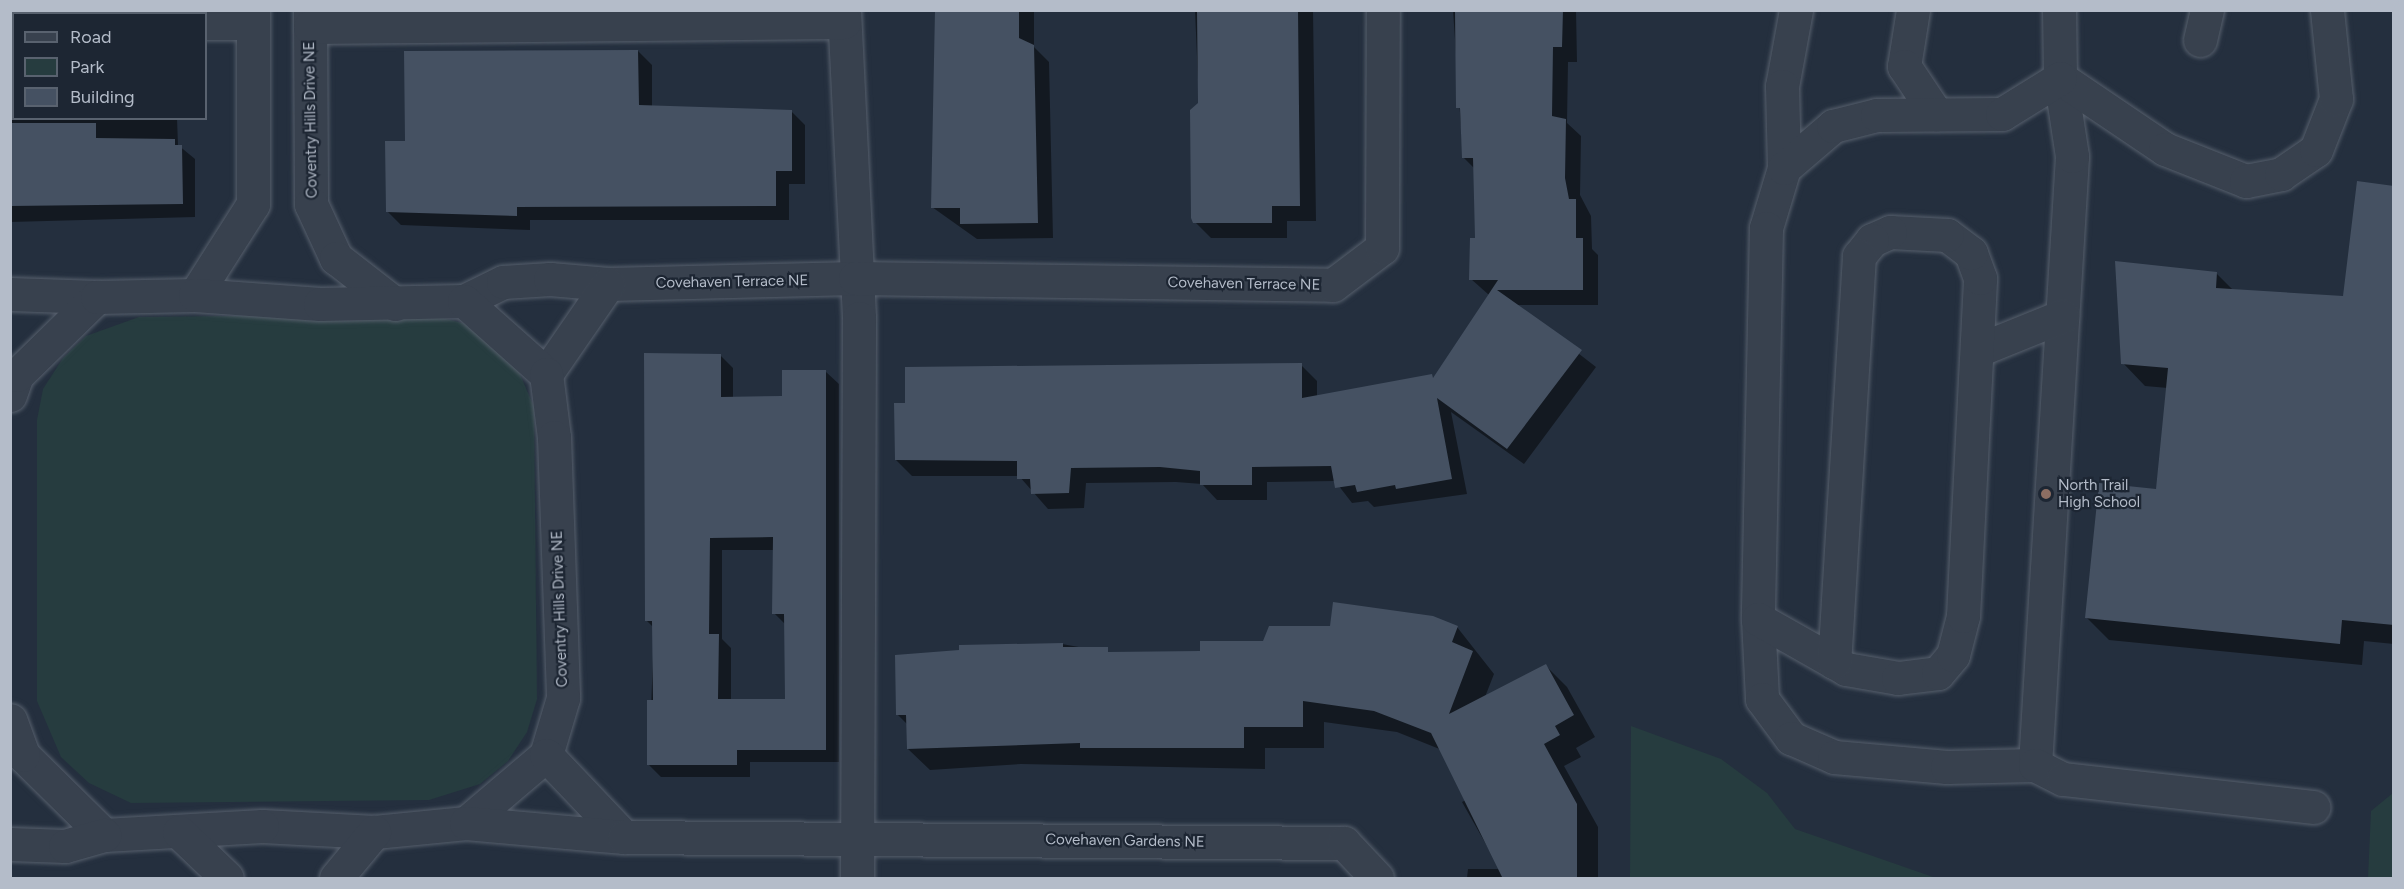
<!DOCTYPE html>
<html>
<head>
<meta charset="utf-8">
<style>
  body { margin:0 }
  #map { position:relative; width:2404px; height:889px; overflow:hidden; background:#242f3e; font-family:Figtree,sans-serif }
  div>[style] { position:absolute }
  [style*='--x'] { left:calc(var(--x)*1px); top:calc(var(--y)*1px); width:calc(var(--w)*1px); rotate:calc(var(--a)*1deg) }
  .green>* { inset:0; background:#263c3f }
  .shadow>* { inset:0; background:#0007 }
  .building>* { inset:0; background:#455162 }
  .roads { filter:drop-shadow(0 0 2px #565f6c) drop-shadow(0 0 2px #565f6c) }
  .minor>* { height:33px; margin:-16.5px; padding:0 16.5px; transform-origin:16.5px; border-radius:16.5px; background:#38414e }
  .dots>* { width:16px; height:16px; translate:-50% -50%; box-sizing:border-box; border:3px solid #1d2633; border-radius:50% }
  span { translate:-50% -50%; white-space:nowrap; text-align:center; line-height:1.15; -webkit-text-stroke:4.5px #1d2633; paint-order:stroke }
  .street-label { font-size:15px; color:#b4bcc9 }
  .poi-label { font-size:15px; color:#b4bcc9 }
  .left { translate:0 -50%; text-align:left }
  .frame { position:absolute; inset:0; border:12px solid #b4bcc9; pointer-events:none }
  .legend { position:absolute; left:12px; top:12px; width:195px; height:108px; box-sizing:border-box; background:#1d2633; border:2px solid #59626f; margin:0; padding:8px 10px; list-style:none; font-size:18px; color:#b4bcc9 }
  .legend li { display:flex; align-items:center; gap:12px; height:30px }
  .legend b { width:30px; border:2px solid #59626f }
</style>
</head>
<body>
<div id="map">
  <div class="green">
    <div style="clip-path:polygon(426px 314px,466px 324px,516px 365px,534px 407px,537px 699px,527px 732px,508px 761px,480px 784px,429px 800px,131px 803px,89px 783px,61px 757px,37px 701px,37px 420px,43px 389px,63px 358px,86px 336px,139px 317px)"></div>
    <div style="clip-path:polygon(1631px 726px,1721px 759px,1767px 793px,1795px 829px,1936px 878px,1630px 878px)"></div>
    <div style="clip-path:polygon(2393px 793px,2393px 878px,2368px 878px,2371px 811px)"></div>
  </div>
  <div class="shadow">
    <div style="clip-path:polygon(936px 10px,1034px 10px,1034px 47px,1049px 62px,1053px 238px,977px 239px,932px 207px)"></div>
    <div style="clip-path:polygon(1195px 10px,1313px 10px,1316px 221px,1287px 221px,1287px 238px,1211px 238px,1195px 222px,1199px 103px)"></div>
    <div style="clip-path:polygon(1453px 10px,1576px 10px,1577px 62px,1568px 62px,1567px 123px,1581px 136px,1580px 195px,1591px 216px,1592px 249px,1598px 255px,1598px 305px,1516px 305px,1596px 367px,1524px 464px,1451px 412px,1467px 494px,1374px 507px,1368px 501px,1352px 503px,1335px 481px,1267px 482px,1267px 500px,1217px 500px,1202px 484px,1176px 482px,1086px 483px,1084px 508px,1048px 509px,1019px 476px,912px 476px,896px 460px,1301px 365px,1317px 381px,1317px 397px,1435px 378px,1489px 295px,1471px 279px,1477px 240px,1475px 169px,1463px 157px)"></div>
    <div style="clip-path:polygon(638px 51px,652px 65px,652px 107px,791px 111px,805px 125px,805px 184px,789px 184px,789px 220px,530px 220px,530px 230px,401px 225px,387px 211px,406px 143px)"></div>
    <div style="clip-path:polygon(10px 55px,14px 118px,177px 118px,178px 145px,195px 159px,195px 217px,10px 222px)"></div>
    <div style="clip-path:polygon(2394px 186px,2394px 644px,2364px 641px,2362px 665px,2109px 640px,2087px 618px,2158px 491px,2168px 388px,2145px 386px,2123px 363px,2216px 273px,2233px 290px,2344px 298px)"></div>
    <div style="clip-path:polygon(evenodd,720px 355px,733px 368px,733px 398px,784px 397px,826px 372px,839px 384px,839px 762px,750px 762px,750px 777px,661px 777px,649px 765px,654px 628px,646px 620px,720px 355px,722px 550px,774px 550px,774px 613px,786px 625px,787px 701px,731px 701px,731px 648px,722px 639px,722px 550px)"></div>
    <div style="clip-path:polygon(1457px 627px,1494px 674px,1485px 697px,1546px 666px,1567px 687px,1595px 737px,1576px 748px,1581px 757px,1564px 766px,1598px 827px,1598px 878px,1467px 878px,1468px 869px,1500px 869px,1462px 802px,1470px 798px,1442px 750px,1397px 732px,1324px 722px,1324px 748px,1265px 748px,1265px 769px,1021px 764px,930px 770px,908px 749px,908px 725px,897px 714px,1062px 644px,1112px 653px,1202px 653px)"></div>
  </div>
  <div class="building">
    <div style="clip-path:polygon(935px 10px,1019px 10px,1019px 38px,1034px 45px,1038px 223px,960px 224px,960px 208px,931px 208px)"></div>
    <div style="clip-path:polygon(1197px 10px,1298px 10px,1300px 206px,1272px 206px,1272px 223px,1193px 223px,1191px 218px,1190px 110px,1198px 103px)"></div>
    <div style="clip-path:polygon(1455px 10px,1563px 10px,1562px 47px,1553px 47px,1552px 116px,1566px 119px,1565px 178px,1569px 199px,1576px 199px,1576px 238px,1583px 238px,1583px 290px,1497px 290px,1582px 350px,1507px 449px,1437px 398px,1452px 479px,1396px 489px,1395px 485px,1357px 492px,1355px 485px,1335px 488px,1331px 466px,1252px 467px,1252px 485px,1200px 485px,1200px 471px,1160px 467px,1071px 468px,1069px 493px,1031px 494px,1030px 479px,1017px 479px,1017px 461px,895px 460px,894px 403px,905px 403px,905px 367px,1302px 363px,1302px 398px,1432px 374px,1433px 378px,1498px 280px,1469px 280px,1470px 238px,1475px 238px,1473px 158px,1462px 158px,1460px 108px,1456px 108px)"></div>
    <div style="clip-path:polygon(638px 50px,639px 105px,792px 110px,792px 171px,776px 171px,776px 206px,517px 207px,517px 216px,386px 212px,385px 141px,405px 141px,404px 51px)"></div>
    <div style="clip-path:polygon(10px 123px,96px 123px,96px 138px,175px 139px,175px 145px,182px 145px,183px 204px,10px 206px)"></div>
    <div style="clip-path:polygon(2357px 181px,2394px 186px,2394px 625px,2342px 620px,2340px 644px,2085px 618px,2099px 483px,2156px 489px,2168px 368px,2121px 364px,2115px 261px,2217px 272px,2216px 288px,2343px 296px)"></div>
    <div style="clip-path:polygon(evenodd,644px 353px,721px 354px,721px 397px,782px 396px,782px 370px,826px 370px,826px 750px,737px 750px,737px 765px,647px 765px,647px 700px,653px 700px,652px 621px,645px 621px,644px 353px,773px 537px,772px 614px,784px 614px,785px 699px,718px 699px,719px 634px,709px 634px,710px 538px,773px 537px)"></div>
    <div style="clip-path:polygon(1333px 602px,1433px 616px,1458px 626px,1452px 642px,1473px 651px,1449px 714px,1546px 664px,1574px 715px,1555px 726px,1560px 735px,1544px 744px,1577px 804px,1577px 879px,1503px 879px,1431px 733px,1374px 711px,1303px 701px,1303px 727px,1244px 727px,1244px 748px,1080px 748px,1080px 743px,907px 749px,906px 715px,896px 715px,895px 655px,959px 650px,959px 645px,1063px 643px,1063px 647px,1108px 647px,1108px 652px,1200px 651px,1200px 641px,1263px 641px,1269px 626px,1330px 626px)"></div>
  </div>
  <div class="roads">
    <div class="minor">
      <div style="--x:310;--y:10;--w:194;--a:89.7"></div>
      <div style="--x:311;--y:204;--w:60;--a:65.2"></div>
      <div style="--x:336;--y:258;--w:75;--a:37.9"></div>
      <div style="--x:844;--y:10;--w:308;--a:87.2"></div>
      <div style="--x:859;--y:318;--w:560;--a:90.2"></div>
      <div style="--x:1796;--y:10;--w:77;--a:100.4"></div>
      <div style="--x:1782;--y:86;--w:82;--a:88.6"></div>
      <div style="--x:1784;--y:168;--w:63;--a:106.7"></div>
      <div style="--x:1766;--y:228;--w:391;--a:91.2"></div>
      <div style="--x:1758;--y:619;--w:80;--a:87.1"></div>
      <div style="--x:1762;--y:699;--w:49;--a:53.4"></div>
      <div style="--x:1791;--y:738;--w:47;--a:23.8"></div>
      <div style="--x:1834;--y:757;--w:113;--a:5.1"></div>
      <div style="--x:1947;--y:767;--w:88;--a:-1.3"></div>
      <div style="--x:2035;--y:765;--w:610;--a:-86.52"></div>
      <div style="--x:2072;--y:156;--w:79;--a:-98.7"></div>
      <div style="--x:2060;--y:78;--w:68;--a:-90.8"></div>
      <div style="--x:1913;--y:10;--w:57;--a:99.1"></div>
      <div style="--x:1904;--y:66;--w:58;--a:56.3"></div>
      <div style="--x:10;--y:19;--w:4;--a:0"></div>
      <div style="--x:206;--y:23;--w:47;--a:0"></div>
      <div style="--x:310;--y:27;--w:534;--a:-0.54"></div>
      <div style="--x:2200;--y:40;--w:31;--a:-77"></div>
      <div style="--x:2060;--y:78;--w:127;--a:34.1"></div>
      <div style="--x:2165;--y:149;--w:87;--a:21.6"></div>
      <div style="--x:2246;--y:181;--w:36;--a:-11"></div>
      <div style="--x:2281;--y:174;--w:42;--a:-34.4"></div>
      <div style="--x:2316;--y:150;--w:55;--a:-68.6"></div>
      <div style="--x:2336;--y:99;--w:89;--a:-95.8"></div>
      <div style="--x:1784;--y:168;--w:65;--a:-40.6"></div>
      <div style="--x:1833;--y:126;--w:45;--a:-14"></div>
      <div style="--x:1877;--y:115;--w:125;--a:-0.5"></div>
      <div style="--x:2002;--y:114;--w:68;--a:-31.8"></div>
      <div style="--x:10;--y:294;--w:87;--a:2"></div>
      <div style="--x:195;--y:295;--w:108;--a:-57.5"></div>
      <div style="--x:253;--y:204;--w:194;--a:-90"></div>
      <div style="--x:464;--y:301;--w:43;--a:-26"></div>
      <div style="--x:503;--y:282;--w:47;--a:-3.7"></div>
      <div style="--x:550;--y:279;--w:58;--a:4.9"></div>
      <div style="--x:608;--y:284;--w:247;--a:-1.4"></div>
      <div style="--x:855;--y:278;--w:478;--a:0.8"></div>
      <div style="--x:1333;--y:285;--w:61;--a:-37.1"></div>
      <div style="--x:1382;--y:248;--w:238;--a:-89.8"></div>
      <div style="--x:1978;--y:350;--w:91;--a:-22"></div>
      <div style="--x:546;--y:374;--w:109;--a:-55.4"></div>
      <div style="--x:10;--y:395;--w:21;--a:-71"></div>
      <div style="--x:17;--y:375;--w:112;--a:-44.3"></div>
      <div style="--x:97;--y:297;--w:98;--a:-1.2"></div>
      <div style="--x:195;--y:295;--w:125;--a:4.1"></div>
      <div style="--x:320;--y:304;--w:144;--a:-1.2"></div>
      <div style="--x:464;--y:301;--w:110;--a:41.7"></div>
      <div style="--x:546;--y:374;--w:64;--a:82.8"></div>
      <div style="--x:554;--y:437;--w:261;--a:88"></div>
      <div style="--x:563;--y:698;--w:59;--a:106.6"></div>
      <div style="--x:546;--y:755;--w:105;--a:139.6"></div>
      <div style="--x:466;--y:823;--w:92;--a:174.4"></div>
      <div style="--x:374;--y:832;--w:112;--a:-176.9"></div>
      <div style="--x:262;--y:826;--w:158;--a:176.7"></div>
      <div style="--x:104;--y:835;--w:114;--a:-135.4"></div>
      <div style="--x:23;--y:755;--w:37;--a:-110"></div>
      <div style="--x:1758;--y:619;--w:87;--a:29.5"></div>
      <div style="--x:1834;--y:662;--w:14;--a:30"></div>
      <div style="--x:1846;--y:669;--w:53;--a:9.8"></div>
      <div style="--x:1898;--y:678;--w:40;--a:-7.1"></div>
      <div style="--x:1938;--y:673;--w:23;--a:-50"></div>
      <div style="--x:1953;--y:655;--w:40;--a:-75.6"></div>
      <div style="--x:1963;--y:616;--w:338;--a:-87.1"></div>
      <div style="--x:1980;--y:278;--w:27;--a:-110"></div>
      <div style="--x:1971;--y:253;--w:30;--a:-143"></div>
      <div style="--x:1947;--y:235;--w:57;--a:-177"></div>
      <div style="--x:1890;--y:232;--w:20;--a:156"></div>
      <div style="--x:1872;--y:240;--w:21;--a:129"></div>
      <div style="--x:1859;--y:256;--w:407;--a:93.5"></div>
      <div style="--x:546;--y:755;--w:113;--a:46.4"></div>
      <div style="--x:2035;--y:765;--w:31;--a:27"></div>
      <div style="--x:2063;--y:779;--w:252;--a:6.4"></div>
      <div style="--x:466;--y:823;--w:159;--a:5.1"></div>
      <div style="--x:624;--y:837;--w:720;--a:0.48"></div>
      <div style="--x:1344;--y:843;--w:48;--a:46.7"></div>
      <div style="--x:179;--y:832;--w:66;--a:43.8"></div>
      <div style="--x:10;--y:844;--w:55;--a:2.1"></div>
      <div style="--x:65;--y:846;--w:41;--a:-15.8"></div>
      <div style="--x:336;--y:878;--w:60;--a:-50.4"></div>
    </div>
  </div>
  <div class="dots">
    <div style="left:2046px;top:494px;background:#8d6e63"></div>
  </div>
  <div class="street-label">
    <span style="left:311px;top:120px;rotate:-91deg">Coventry Hills Drive NE</span>
    <span style="left:732px;top:282px;rotate:-1deg">Covehaven Terrace NE</span>
    <span style="left:1244px;top:284px;rotate:1deg">Covehaven Terrace NE</span>
    <span style="left:560px;top:609px;rotate:-92deg">Coventry Hills Drive NE</span>
    <span style="left:1125px;top:841px;rotate:1deg">Covehaven Gardens NE</span>
  </div>
  <div class="poi-label">
    <span class="left" style="left:2058px;top:494px">North Trail<br>High School</span>
  </div>
  <div class="frame"></div>
  <ul class="legend">
  <li><b style="height:8px;background:#38414e"></b>Road</li>
  <li><b style="height:16px;background:#263c3f"></b>Park</li>
  <li><b style="height:16px;background:#455162"></b>Building</li>
  </ul>
</div>
</body>
</html>
